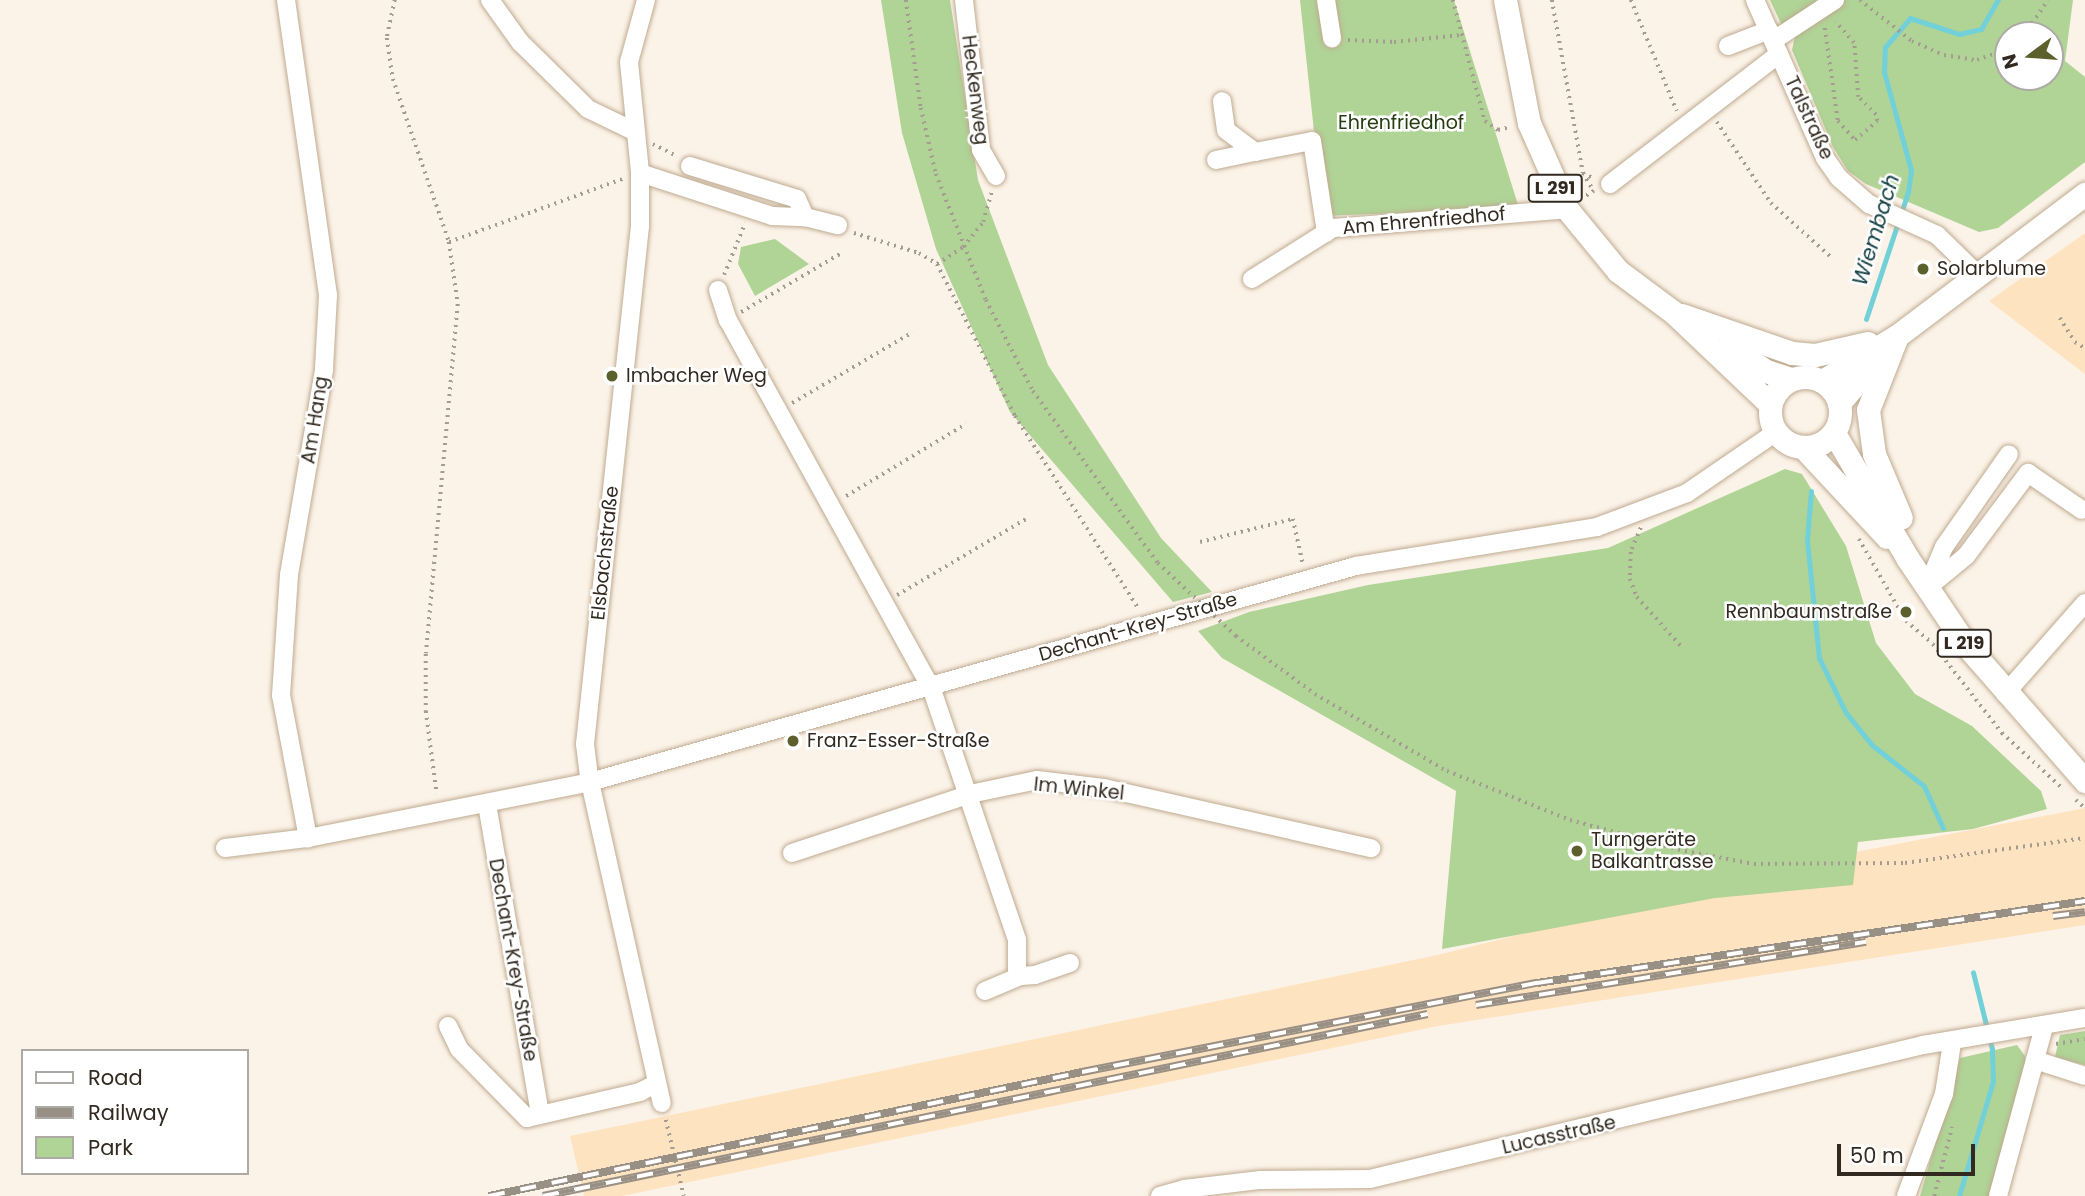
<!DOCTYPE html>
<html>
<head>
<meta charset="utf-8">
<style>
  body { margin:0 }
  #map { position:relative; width:2085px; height:1196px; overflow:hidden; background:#fcf3e8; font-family:Poppins,sans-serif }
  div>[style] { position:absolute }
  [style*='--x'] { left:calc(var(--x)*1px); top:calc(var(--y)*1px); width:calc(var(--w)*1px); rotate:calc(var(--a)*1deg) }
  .built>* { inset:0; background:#fee3c1 }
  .green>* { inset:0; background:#b0d396 }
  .stream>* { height:5px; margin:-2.5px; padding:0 2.5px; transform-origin:2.5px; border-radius:2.5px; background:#72d0d9 }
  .path>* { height:3.5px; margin-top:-1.75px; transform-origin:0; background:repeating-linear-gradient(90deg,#a49c91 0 2px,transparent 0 7px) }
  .roads { filter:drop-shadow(0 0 2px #bfaa90) drop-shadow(0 0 2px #bfaa90) }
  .minor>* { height:18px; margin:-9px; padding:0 9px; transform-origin:9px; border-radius:9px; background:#fff }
  .major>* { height:23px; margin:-11.5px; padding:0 11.5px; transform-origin:11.5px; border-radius:11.5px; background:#fff }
  .major>.ring { margin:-11.5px; padding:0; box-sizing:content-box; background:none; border:23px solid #fff; border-radius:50% }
  .rail>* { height:8px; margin-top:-4px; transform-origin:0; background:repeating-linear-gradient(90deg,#fff 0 16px,#988f85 0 32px); box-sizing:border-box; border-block:2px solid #988f85 }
  .path-bridge>* { height:3.5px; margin-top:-1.75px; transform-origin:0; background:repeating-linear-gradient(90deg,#a49c91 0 2px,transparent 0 7px) }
  .dots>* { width:19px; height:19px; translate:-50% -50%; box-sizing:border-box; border:4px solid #fff; border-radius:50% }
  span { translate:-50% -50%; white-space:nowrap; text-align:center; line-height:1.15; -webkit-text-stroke:5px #fff; paint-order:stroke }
  .shield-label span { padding:2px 5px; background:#fff; border:2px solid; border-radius:5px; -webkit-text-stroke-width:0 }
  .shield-label { font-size:18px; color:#322a20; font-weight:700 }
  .street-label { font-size:19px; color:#322a20 }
  .park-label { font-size:19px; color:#253b10 }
  .poi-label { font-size:19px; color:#322a20 }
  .left { translate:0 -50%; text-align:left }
  .right { translate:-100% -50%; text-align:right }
  .water-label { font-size:21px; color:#154145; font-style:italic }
  .legend { position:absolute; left:21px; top:1049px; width:228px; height:126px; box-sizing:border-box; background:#fff; border:2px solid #adaaa6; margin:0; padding:9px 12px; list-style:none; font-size:21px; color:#322a20 }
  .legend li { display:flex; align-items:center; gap:14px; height:35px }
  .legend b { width:35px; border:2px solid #adaaa6 }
  .north { position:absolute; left:1994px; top:21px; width:70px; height:70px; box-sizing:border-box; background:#fff; border:2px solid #adaaa6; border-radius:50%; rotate:254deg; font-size:19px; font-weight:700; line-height:28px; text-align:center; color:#322a20 }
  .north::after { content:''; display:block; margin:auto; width:24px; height:32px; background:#5c602d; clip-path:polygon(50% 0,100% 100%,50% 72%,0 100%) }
  .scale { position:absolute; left:1837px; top:1144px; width:138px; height:32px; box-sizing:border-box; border:4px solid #322a20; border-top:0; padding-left:9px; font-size:21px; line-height:24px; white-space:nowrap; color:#322a20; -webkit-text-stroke:5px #fff; paint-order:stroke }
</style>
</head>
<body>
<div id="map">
  <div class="built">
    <div style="clip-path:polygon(2085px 233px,2085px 374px,1989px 301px)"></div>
    <div style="clip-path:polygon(2085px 808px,2085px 925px,1438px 1026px,622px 1196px,584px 1196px,570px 1136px,1442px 954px,1819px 859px)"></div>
  </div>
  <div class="green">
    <div style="clip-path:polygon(881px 0,950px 0,978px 180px,1048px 365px,1161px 538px,1212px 592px,1173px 602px,1010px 412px,936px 249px,902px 133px)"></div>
    <div style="clip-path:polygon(1300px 0,1454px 0,1519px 208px,1323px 216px)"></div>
    <div style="clip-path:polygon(1770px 0,1816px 0,1817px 4px,1783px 28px)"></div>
    <div style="clip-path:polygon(evenodd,1845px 0,2073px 0,2065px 61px,2085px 77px,2085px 162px,1998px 228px,1979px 232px,1866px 184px,1848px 171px,1833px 147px,1792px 50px,1795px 35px,1845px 0,2008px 35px,2050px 35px,2050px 77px,2008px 77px,2008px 35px)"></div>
    <div style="clip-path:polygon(775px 239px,809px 264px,755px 296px,738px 264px,741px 247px)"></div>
    <div style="clip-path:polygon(1785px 469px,1802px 474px,1846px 546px,1876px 643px,1915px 694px,1972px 726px,2041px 791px,2047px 809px,1973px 829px,1858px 842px,1853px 885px,1715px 898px,1442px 949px,1456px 791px,1222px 658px,1198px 631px,1249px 612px,1368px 585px,1608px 548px)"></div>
    <div style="clip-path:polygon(2085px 1031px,2085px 1065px,2055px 1057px,2060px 1035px)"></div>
    <div style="clip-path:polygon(2017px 1045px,2025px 1056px,2025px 1077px,1990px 1196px,1920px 1196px,1960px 1058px)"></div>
  </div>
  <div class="stream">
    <div style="--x:1866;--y:319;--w:134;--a:-71.7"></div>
    <div style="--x:1908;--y:192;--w:22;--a:-82"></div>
    <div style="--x:1911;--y:170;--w:102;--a:-105.4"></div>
    <div style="--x:1884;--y:72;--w:25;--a:-88"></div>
    <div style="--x:1885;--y:47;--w:38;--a:-49"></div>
    <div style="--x:1910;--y:18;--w:52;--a:18.1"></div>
    <div style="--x:1959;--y:34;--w:23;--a:-13"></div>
    <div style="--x:1981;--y:29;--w:34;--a:-60"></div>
    <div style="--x:1811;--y:491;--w:49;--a:94.7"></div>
    <div style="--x:1807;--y:540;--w:119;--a:84.2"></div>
    <div style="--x:1819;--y:658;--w:61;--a:63.9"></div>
    <div style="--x:1846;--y:713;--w:41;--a:50.9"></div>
    <div style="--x:1872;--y:745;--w:66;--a:38.3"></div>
    <div style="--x:1924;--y:786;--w:46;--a:65.7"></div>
    <div style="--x:1959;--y:1196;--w:120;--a:-73.5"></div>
    <div style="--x:1993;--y:1081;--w:32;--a:-92"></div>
    <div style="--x:1992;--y:1049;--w:79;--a:-103.9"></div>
  </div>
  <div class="path">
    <div style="--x:395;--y:0;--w:39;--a:102"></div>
    <div style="--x:387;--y:38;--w:41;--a:81.7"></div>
    <div style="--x:393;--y:79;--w:172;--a:71"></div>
    <div style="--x:449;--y:242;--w:63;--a:81.7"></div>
    <div style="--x:458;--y:304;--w:351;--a:95.2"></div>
    <div style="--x:426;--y:654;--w:57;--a:90"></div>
    <div style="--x:426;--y:711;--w:84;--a:82.5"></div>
    <div style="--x:906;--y:0;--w:109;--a:82.1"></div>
    <div style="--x:921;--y:108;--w:68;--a:77.2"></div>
    <div style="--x:936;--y:174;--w:136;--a:68.4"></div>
    <div style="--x:986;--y:300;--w:102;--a:62.7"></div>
    <div style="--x:1033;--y:391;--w:213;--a:54"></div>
    <div style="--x:1453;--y:0;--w:125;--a:75.2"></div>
    <div style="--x:1485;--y:121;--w:16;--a:35"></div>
    <div style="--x:1498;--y:130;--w:12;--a:-14"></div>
    <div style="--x:1552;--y:0;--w:176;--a:79.8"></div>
    <div style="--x:1583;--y:173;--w:11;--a:27"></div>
    <div style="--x:1631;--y:0;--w:120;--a:67.5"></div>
    <div style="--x:1860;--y:0;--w:66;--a:38.3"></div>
    <div style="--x:1912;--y:41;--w:35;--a:24"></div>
    <div style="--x:1944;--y:55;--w:33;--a:9"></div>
    <div style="--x:1977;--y:60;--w:33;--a:-20"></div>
    <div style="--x:1825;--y:28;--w:94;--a:82"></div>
    <div style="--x:1838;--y:121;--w:25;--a:48"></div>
    <div style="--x:1855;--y:140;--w:29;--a:-41"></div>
    <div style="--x:1877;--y:121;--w:6;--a:-99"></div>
    <div style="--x:1876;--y:115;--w:25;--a:-135"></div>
    <div style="--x:1858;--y:97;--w:54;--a:-94.2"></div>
    <div style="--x:1854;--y:43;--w:28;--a:-132"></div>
    <div style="--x:2024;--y:35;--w:42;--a:-55.6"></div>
    <div style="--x:1348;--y:40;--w:46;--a:2.5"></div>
    <div style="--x:1394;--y:42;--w:67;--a:-6"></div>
    <div style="--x:1717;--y:122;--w:97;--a:56.3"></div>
    <div style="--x:1771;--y:203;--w:82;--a:42"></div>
    <div style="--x:653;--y:144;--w:27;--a:27"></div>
    <div style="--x:1583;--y:173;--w:21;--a:59"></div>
    <div style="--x:1594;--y:191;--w:11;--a:146"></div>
    <div style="--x:854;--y:233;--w:68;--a:17.1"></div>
    <div style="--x:919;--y:253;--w:21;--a:31"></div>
    <div style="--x:937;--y:264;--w:31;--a:-33"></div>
    <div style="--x:963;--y:247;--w:32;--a:-51"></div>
    <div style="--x:983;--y:222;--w:32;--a:-74"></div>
    <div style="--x:449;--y:242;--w:187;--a:-20"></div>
    <div style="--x:937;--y:264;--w:171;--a:62.8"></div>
    <div style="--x:1015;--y:416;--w:229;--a:57.3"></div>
    <div style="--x:724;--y:275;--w:56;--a:-68"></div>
    <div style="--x:741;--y:312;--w:115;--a:-30.4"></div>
    <div style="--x:2060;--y:318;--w:28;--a:58"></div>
    <div style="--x:2075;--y:342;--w:12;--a:31"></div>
    <div style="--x:792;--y:403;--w:140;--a:-30.4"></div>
    <div style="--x:846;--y:496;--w:140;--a:-31"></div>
    <div style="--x:1641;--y:528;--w:26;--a:113"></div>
    <div style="--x:1631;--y:552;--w:27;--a:92"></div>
    <div style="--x:1630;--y:579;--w:19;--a:69"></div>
    <div style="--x:1637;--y:597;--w:66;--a:48.1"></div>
    <div style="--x:1859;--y:539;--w:95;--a:60.2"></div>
    <div style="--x:1906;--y:621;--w:35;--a:40"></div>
    <div style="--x:1933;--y:644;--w:113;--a:52.2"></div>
    <div style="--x:2002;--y:733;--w:79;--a:42.4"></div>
    <div style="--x:1200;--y:542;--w:96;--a:-13.9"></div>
    <div style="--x:1293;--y:519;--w:46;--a:77.5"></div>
    <div style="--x:897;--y:595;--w:150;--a:-30.5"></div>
    <div style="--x:1236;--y:636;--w:98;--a:36.3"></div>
    <div style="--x:1315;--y:694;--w:153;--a:30.3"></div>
    <div style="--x:1447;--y:771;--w:132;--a:21.7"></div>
    <div style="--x:1570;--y:820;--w:119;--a:15.1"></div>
    <div style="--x:1685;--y:851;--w:70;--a:10.7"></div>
    <div style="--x:1754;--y:864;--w:151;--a:-0.4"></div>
    <div style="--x:1905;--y:863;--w:182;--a:-7.9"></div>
    <div style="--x:2076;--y:800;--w:12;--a:42"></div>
    <div style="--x:2056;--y:1044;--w:29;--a:-10"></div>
    <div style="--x:666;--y:1120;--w:78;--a:76.7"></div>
    <div style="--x:1934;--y:1196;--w:71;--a:-75.4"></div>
  </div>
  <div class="roads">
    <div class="minor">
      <div style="--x:286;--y:0;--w:298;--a:81.9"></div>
      <div style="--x:328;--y:295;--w:75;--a:93.1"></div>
      <div style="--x:324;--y:370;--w:208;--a:99.7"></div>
      <div style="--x:289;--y:575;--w:120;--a:93.8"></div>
      <div style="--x:281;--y:695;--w:146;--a:79.3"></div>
      <div style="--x:490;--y:0;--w:52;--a:54.5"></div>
      <div style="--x:520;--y:42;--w:95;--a:44.6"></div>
      <div style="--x:588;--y:109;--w:51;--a:25.6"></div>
      <div style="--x:646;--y:0;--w:64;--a:105.3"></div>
      <div style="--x:629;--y:62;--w:112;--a:84.3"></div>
      <div style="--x:640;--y:173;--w:53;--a:90"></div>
      <div style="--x:640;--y:226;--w:521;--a:96.06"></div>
      <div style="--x:585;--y:744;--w:38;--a:83"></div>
      <div style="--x:590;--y:782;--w:329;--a:77.4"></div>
      <div style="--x:964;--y:0;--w:151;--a:83.5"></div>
      <div style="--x:981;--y:150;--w:30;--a:60"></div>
      <div style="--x:1326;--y:0;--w:39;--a:81"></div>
      <div style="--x:1755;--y:0;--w:173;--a:66.1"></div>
      <div style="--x:1825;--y:158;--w:24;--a:55"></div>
      <div style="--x:1839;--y:178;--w:40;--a:41"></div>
      <div style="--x:1869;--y:204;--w:75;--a:24.5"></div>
      <div style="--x:1937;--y:235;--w:56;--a:44.3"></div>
      <div style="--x:1774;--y:40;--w:73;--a:-33.3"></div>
      <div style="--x:1728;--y:46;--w:44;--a:-21.3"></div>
      <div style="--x:1255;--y:152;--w:58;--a:-10.9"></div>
      <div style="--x:1312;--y:141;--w:93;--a:81.3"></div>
      <div style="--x:1216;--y:160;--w:40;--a:-12"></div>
      <div style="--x:1255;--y:152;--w:36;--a:-143"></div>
      <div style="--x:1226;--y:130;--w:29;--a:-98"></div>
      <div style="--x:690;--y:166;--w:112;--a:17.1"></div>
      <div style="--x:797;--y:199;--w:20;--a:66"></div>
      <div style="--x:640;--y:173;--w:139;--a:18"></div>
      <div style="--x:772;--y:216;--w:33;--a:2"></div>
      <div style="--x:805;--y:217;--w:34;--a:14"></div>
      <div style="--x:1610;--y:184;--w:213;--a:-37.6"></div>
      <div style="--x:1252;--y:279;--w:96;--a:-32.2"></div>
      <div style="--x:1333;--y:228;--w:235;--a:-4.6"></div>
      <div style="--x:718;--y:290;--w:32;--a:72"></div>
      <div style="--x:728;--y:320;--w:419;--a:61.1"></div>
      <div style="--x:931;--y:687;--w:267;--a:71.2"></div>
      <div style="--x:1017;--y:940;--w:29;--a:90"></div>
      <div style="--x:1017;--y:969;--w:8;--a:60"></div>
      <div style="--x:1021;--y:976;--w:14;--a:-4"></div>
      <div style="--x:1035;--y:975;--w:37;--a:-19"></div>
      <div style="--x:1928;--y:585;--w:41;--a:-67.2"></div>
      <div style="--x:1944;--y:547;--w:113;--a:-55"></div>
      <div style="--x:1927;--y:588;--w:50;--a:-39.4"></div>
      <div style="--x:1966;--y:556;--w:104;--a:-53.2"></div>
      <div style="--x:2028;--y:473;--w:65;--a:34.4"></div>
      <div style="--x:2005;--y:694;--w:121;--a:-48.7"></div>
      <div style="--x:487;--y:804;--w:315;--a:80.3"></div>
      <div style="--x:225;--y:848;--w:84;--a:-6.9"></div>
      <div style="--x:308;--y:838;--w:288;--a:-11.2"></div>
      <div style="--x:590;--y:782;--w:796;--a:-15.75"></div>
      <div style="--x:1356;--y:566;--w:244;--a:-9.2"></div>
      <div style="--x:1597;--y:527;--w:96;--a:-20.7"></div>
      <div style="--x:1687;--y:493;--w:108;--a:-34.4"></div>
      <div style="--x:792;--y:853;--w:188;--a:-18.3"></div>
      <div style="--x:970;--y:794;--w:68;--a:-11.8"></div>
      <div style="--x:1037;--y:780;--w:67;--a:6.8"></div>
      <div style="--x:1104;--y:788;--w:274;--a:12.7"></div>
      <div style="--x:985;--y:991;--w:39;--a:-23"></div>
      <div style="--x:448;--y:1026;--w:25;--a:64"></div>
      <div style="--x:459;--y:1049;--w:97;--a:45.4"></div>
      <div style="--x:527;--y:1118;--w:116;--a:-13"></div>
      <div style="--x:640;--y:1092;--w:19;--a:-28"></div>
      <div style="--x:2038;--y:1061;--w:49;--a:17.7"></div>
      <div style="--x:1160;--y:1196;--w:25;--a:-16"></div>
      <div style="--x:1184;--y:1189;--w:77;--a:-6.8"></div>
      <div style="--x:1260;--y:1180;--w:110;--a:-0.5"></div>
      <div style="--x:1370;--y:1179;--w:569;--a:-13.62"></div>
      <div style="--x:1923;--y:1045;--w:164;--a:-9.5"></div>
      <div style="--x:1906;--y:1196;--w:109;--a:-69.6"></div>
      <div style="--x:1944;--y:1094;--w:52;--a:-81.1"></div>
      <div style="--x:1998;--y:1196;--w:175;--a:-74.8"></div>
    </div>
    <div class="major">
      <div style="--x:1505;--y:0;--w:125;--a:79"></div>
      <div style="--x:1529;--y:123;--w:94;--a:66.2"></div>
      <div style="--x:1567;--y:209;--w:80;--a:50.6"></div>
      <div style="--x:1618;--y:271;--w:69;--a:36.7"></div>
      <div style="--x:1673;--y:312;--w:134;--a:43.5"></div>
      <div style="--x:1682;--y:315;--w:116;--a:19.1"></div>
      <div style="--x:1792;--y:353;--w:23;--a:5"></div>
      <div style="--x:1815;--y:355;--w:54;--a:-12.8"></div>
      <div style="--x:1897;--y:336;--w:79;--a:111.4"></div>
      <div style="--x:1868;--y:410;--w:44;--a:82.2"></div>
      <div style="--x:1874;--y:454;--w:69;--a:67.1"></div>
      <div style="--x:1729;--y:346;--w:45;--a:34"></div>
      <div style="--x:1766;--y:371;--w:25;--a:18"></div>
      <div class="ring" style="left:1770px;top:377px;width:47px;height:47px"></div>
      <div style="--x:1822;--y:381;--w:87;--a:-31"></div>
      <div style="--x:1897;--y:336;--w:236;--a:-37.1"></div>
      <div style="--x:1839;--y:403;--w:70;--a:-49"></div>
      <div style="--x:1834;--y:433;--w:146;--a:59.6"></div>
      <div style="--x:1908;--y:559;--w:104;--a:56"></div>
      <div style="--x:1966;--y:645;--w:181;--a:48.8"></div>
      <div style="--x:1803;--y:447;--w:123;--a:47"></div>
    </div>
  </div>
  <div class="rail">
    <div style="--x:2053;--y:916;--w:32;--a:-7"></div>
    <div style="--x:1476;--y:1005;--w:395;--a:-9.2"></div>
    <div style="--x:489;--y:1196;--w:606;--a:-11.81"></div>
    <div style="--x:1082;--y:1072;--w:464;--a:-11.1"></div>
    <div style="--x:1537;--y:983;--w:554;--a:-8.51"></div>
    <div style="--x:543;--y:1196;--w:903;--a:-11.63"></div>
  </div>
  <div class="path-bridge">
    <div style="--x:1158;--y:563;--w:107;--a:43.1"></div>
  </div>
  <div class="dots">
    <div style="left:1923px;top:269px;background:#5c602d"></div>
    <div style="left:612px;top:376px;background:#5c602d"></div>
    <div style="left:1906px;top:612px;background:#5c602d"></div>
    <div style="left:793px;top:741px;background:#5c602d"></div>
    <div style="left:1577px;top:851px;background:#5c602d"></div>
  </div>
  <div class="shield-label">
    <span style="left:1555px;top:188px">L 291</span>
    <span style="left:1964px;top:643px">L 219</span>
  </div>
  <div class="street-label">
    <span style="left:975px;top:90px;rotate:83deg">Heckenweg</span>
    <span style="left:1809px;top:118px;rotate:65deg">Talstraße</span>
    <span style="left:1424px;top:221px;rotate:-5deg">Am Ehrenfriedhof</span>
    <span style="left:315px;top:420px;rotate:-81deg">Am Hang</span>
    <span style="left:605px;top:553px;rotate:-84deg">Elsbachstraße</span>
    <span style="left:1138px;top:627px;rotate:-16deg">Dechant-Krey-Straße</span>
    <span style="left:1079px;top:789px;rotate:6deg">Im Winkel</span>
    <span style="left:513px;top:960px;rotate:80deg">Dechant-Krey-Straße</span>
    <span style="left:1559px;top:1135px;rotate:-13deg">Lucasstraße</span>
  </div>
  <div class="park-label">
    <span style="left:1401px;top:123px">Ehrenfriedhof</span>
  </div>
  <div class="poi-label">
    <span class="left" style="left:1937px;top:269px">Solarblume</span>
    <span class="left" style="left:626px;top:376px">Imbacher Weg</span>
    <span class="right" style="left:1892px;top:612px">Rennbaumstraße</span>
    <span class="left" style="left:807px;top:741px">Franz-Esser-Straße</span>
    <span class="left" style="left:1591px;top:851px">Turngeräte<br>Balkantrasse</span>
  </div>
  <div class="water-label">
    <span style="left:1876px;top:230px;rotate:-73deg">Wiembach</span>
  </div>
  <ul class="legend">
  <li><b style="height:9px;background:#fff"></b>Road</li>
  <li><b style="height:9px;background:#988f85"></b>Railway</li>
  <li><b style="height:19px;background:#b0d396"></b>Park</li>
  </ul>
  <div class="north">N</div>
  <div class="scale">50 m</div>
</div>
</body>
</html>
